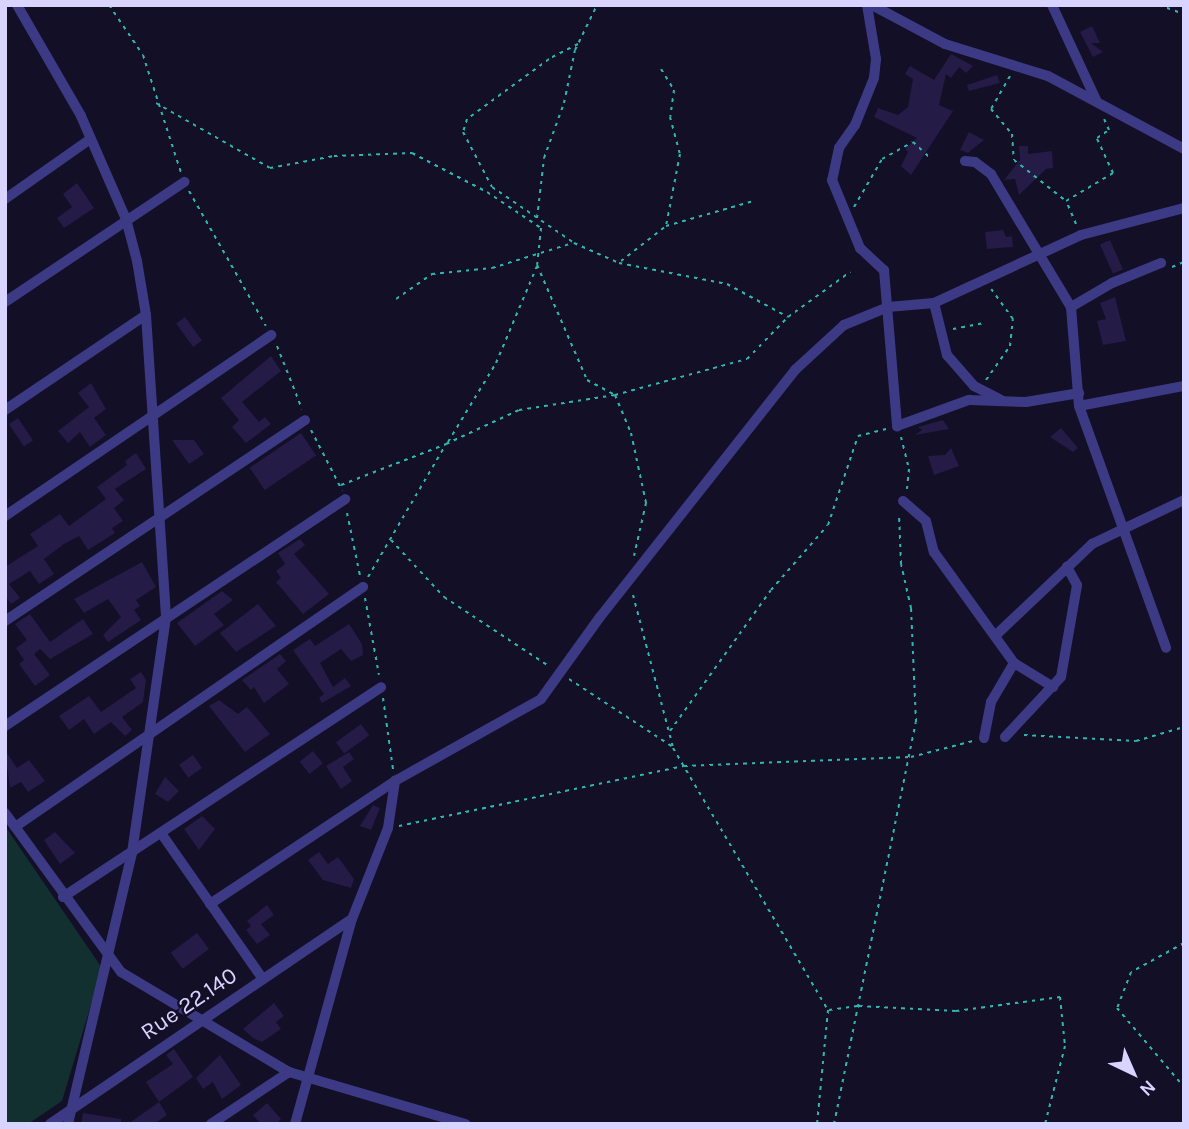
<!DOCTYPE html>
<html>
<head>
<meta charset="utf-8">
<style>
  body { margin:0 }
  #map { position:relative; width:1189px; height:1129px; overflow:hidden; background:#130f26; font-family:Karla,sans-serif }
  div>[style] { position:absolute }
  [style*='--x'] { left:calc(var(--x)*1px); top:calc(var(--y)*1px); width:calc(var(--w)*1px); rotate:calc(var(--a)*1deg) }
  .green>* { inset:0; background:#12302f }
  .building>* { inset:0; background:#241b47; transform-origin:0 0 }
  .path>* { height:2px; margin-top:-1px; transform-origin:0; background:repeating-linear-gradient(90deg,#2fb8b0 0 3.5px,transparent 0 8.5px) }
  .minor>* { height:10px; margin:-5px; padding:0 5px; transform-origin:5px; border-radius:5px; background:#3d3a85 }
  span { translate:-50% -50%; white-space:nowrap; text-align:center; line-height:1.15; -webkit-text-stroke:5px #130f26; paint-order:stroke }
  .street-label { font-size:23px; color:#d9d4ff }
  .frame { position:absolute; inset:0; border:7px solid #d9d4ff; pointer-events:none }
  .north { position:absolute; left:1098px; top:1038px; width:70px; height:70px; -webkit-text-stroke:5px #130f26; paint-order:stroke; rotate:136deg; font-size:19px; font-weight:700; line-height:28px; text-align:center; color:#d9d4ff }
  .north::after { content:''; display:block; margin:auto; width:24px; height:32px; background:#d9d4ff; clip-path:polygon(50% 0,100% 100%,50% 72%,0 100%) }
</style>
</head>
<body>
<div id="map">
  <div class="green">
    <div style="clip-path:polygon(5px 826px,102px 968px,62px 1101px,28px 1124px,5px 1124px)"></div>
  </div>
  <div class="building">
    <div style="clip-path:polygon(1092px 26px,1100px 43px,1091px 43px,1103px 52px,1093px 57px,1080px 32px)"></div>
    <div style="clip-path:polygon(951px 54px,973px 66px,966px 73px,959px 67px,951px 78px,946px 74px,939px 105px,953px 111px,911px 175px,901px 166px,908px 152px,905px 149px,917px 138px,874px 117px,878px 108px,898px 115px,908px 107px,913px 79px,905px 74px,910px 66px,934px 80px)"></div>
    <div style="clip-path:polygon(997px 75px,1000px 83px,969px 91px,967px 85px)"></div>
    <div style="clip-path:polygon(969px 132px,984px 140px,968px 153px,960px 150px)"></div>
    <div style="clip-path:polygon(1019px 146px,1028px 146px,1028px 154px,1052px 151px,1053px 168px,1046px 169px,1019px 195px,1015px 179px,1004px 180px,1020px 160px)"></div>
    <div style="clip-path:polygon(77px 183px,94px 208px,64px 228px,57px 218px,72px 207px,63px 194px)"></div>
    <div style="clip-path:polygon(1003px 230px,1006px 237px,1012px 236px,1013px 247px,987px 249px,985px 232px)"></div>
    <div style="left:1110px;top:240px;width:32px;height:11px;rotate:66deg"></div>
    <div style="clip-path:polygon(1115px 297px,1126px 341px,1103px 345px,1097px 321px,1106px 319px,1100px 303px)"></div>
    <div style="left:185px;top:317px;width:29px;height:11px;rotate:54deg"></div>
    <div style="clip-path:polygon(271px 356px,281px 371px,242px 402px,259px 422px,265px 417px,271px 424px,246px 443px,232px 427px,239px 420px,221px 398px)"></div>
    <div style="clip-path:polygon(91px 383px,106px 409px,94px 418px,106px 435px,90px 447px,80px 432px,68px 443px,58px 431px,89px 407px,78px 393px)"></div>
    <div style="left:18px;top:418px;width:27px;height:11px;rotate:56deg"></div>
    <div style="clip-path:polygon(943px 420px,949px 429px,915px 435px,922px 430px,918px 427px)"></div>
    <div style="clip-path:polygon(1061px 428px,1078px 448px,1073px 452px,1050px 437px)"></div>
    <div style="left:301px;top:433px;width:27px;height:62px;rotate:56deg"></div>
    <div style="clip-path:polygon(172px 440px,194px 440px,204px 454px,189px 464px)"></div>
    <div style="clip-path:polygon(951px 448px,959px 466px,934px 475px,928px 456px,945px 455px)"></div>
    <div style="clip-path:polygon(136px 453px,146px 469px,115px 489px,124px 500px,114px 508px,123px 521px,112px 528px,115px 533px,88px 550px,79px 536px,64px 544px,44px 559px,54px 574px,39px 584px,30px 571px,9px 584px,20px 598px,11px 604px,5px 596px,5px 567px,38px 546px,30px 534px,60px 514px,69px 526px,106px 499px,97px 487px,127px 465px,125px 461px)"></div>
    <div style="clip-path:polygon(300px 539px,305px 545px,294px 554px,329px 594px,303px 614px,276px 582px,281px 578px,276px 571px,285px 564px,278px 553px)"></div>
    <div style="clip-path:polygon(142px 562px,156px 587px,136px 600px,140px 606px,134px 610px,141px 620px,108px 642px,103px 635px,121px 617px,108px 599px,84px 613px,74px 599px)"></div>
    <div style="clip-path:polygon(222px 591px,233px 600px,214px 614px,224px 625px,195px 646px,177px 623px)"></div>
    <div style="clip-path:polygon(258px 604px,276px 626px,236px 652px,220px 633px)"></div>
    <div style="clip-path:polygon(30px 614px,50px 642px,83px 619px,93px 634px,50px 659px,40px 649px,34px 654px,50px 675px,35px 686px,19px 664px,24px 660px,16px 648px,27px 640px,15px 624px)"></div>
    <div style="clip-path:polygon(349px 624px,362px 644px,363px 655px,351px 661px,341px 649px,320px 663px,333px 687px,345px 678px,351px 686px,322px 703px,319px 698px,324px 694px,293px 650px,310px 639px,315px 646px)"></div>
    <div style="clip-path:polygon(280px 654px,286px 661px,277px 669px,289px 684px,264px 703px,254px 687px,251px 690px,242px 680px)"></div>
    <div style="clip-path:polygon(141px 672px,146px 680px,143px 702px,122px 717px,132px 730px,125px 736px,111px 722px,94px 734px,84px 719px,69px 730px,59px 716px,89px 696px,101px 712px,136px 688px,130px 679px)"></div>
    <div style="clip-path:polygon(219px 700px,238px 714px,247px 707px,270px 734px,245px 752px,209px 706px)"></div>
    <div style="left:361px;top:724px;width:14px;height:31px;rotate:54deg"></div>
    <div style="clip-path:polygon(5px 750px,17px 768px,29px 760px,45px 781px,28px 792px,21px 782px,10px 788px)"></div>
    <div style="left:313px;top:751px;width:16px;height:17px;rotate:52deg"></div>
    <div style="clip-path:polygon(349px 752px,354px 759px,343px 767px,352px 781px,341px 789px,326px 766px)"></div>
    <div style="left:193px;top:755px;width:16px;height:17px;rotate:55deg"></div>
    <div style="clip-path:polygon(165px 777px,179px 791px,168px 802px,155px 794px)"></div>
    <div style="clip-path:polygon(373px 805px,380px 808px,371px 830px,360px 826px)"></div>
    <div style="clip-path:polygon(202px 816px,215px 829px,199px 850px,184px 829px)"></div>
    <div style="clip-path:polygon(55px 832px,75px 853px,60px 864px,44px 840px)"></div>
    <div style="clip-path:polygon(319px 852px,328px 864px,338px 857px,354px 879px,351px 888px,323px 880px,308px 860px)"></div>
    <div style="clip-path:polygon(267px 905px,274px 915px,261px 924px,270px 935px,257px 944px,246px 930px,251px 926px,247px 921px)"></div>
    <div style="left:197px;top:933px;width:20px;height:33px;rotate:53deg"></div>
    <div style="clip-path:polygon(274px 1003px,284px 1016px,276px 1022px,281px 1029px,262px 1042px,253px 1038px,243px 1029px)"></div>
    <div style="clip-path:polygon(174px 1049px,193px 1077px,159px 1102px,146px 1082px,173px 1064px,166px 1055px)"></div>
    <div style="clip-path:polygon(220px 1055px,241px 1085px,222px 1099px,213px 1082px,203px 1089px,196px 1078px)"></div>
    <div style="clip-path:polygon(159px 1102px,167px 1115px,154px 1124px,128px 1124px)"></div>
    <div style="clip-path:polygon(267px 1103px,281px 1119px,276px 1124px,261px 1124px,253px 1115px)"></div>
    <div style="clip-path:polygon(83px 1113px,121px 1119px,121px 1124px,81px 1124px)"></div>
  </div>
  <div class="path">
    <div style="--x:109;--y:5;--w:60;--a:55.8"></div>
    <div style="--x:143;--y:55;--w:124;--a:72.1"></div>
    <div style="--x:1159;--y:5;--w:27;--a:20"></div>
    <div style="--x:578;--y:44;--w:33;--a:153"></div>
    <div style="--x:549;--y:59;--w:102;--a:143.8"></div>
    <div style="--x:467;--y:119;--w:14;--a:107"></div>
    <div style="--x:463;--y:132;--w:62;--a:62.2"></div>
    <div style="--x:492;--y:187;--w:99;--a:34.3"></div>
    <div style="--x:574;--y:243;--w:49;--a:24"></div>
    <div style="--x:619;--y:263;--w:110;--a:11"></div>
    <div style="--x:727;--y:284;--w:69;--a:28.4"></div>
    <div style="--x:661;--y:69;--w:25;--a:58"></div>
    <div style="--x:674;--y:90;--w:27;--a:98"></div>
    <div style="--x:670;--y:117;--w:38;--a:75"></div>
    <div style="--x:680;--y:154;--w:73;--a:101"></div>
    <div style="--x:1010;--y:76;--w:38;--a:120"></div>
    <div style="--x:991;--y:109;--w:33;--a:50"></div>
    <div style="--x:1012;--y:134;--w:26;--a:86"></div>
    <div style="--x:1014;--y:160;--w:66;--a:38.3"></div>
    <div style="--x:156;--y:103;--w:131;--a:29.7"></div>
    <div style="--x:270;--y:168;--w:65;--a:-10.6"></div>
    <div style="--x:334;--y:156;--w:78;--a:-2.2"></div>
    <div style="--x:412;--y:153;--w:85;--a:27.5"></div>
    <div style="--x:487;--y:192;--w:65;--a:33.7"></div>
    <div style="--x:541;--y:228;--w:37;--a:96"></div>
    <div style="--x:537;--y:265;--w:125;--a:66.5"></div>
    <div style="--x:587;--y:380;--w:32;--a:28"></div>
    <div style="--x:615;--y:395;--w:41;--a:67.2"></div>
    <div style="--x:631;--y:433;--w:72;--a:77.9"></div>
    <div style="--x:646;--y:503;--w:54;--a:102.8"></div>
    <div style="--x:189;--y:191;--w:155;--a:60.3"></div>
    <div style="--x:854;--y:207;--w:56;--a:-59.7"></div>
    <div style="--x:882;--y:159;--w:35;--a:-29"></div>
    <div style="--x:913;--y:142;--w:21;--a:43"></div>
    <div style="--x:537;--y:218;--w:60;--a:-83.3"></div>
    <div style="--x:544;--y:158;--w:59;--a:-70"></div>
    <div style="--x:564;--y:103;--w:54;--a:-78.3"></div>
    <div style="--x:575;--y:50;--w:50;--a:-63.9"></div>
    <div style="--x:1076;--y:224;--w:25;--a:-113"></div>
    <div style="--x:1066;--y:201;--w:55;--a:-30.8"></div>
    <div style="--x:1113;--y:173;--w:38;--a:-115"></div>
    <div style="--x:1097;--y:138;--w:14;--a:-34"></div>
    <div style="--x:1109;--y:130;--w:12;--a:-114"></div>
    <div style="--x:621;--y:261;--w:57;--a:-37.9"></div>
    <div style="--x:666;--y:226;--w:91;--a:-15.9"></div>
    <div style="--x:1172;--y:267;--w:13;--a:-23"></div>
    <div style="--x:396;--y:299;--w:44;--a:-34.8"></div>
    <div style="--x:432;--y:274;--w:60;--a:-5.7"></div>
    <div style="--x:492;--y:268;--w:85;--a:-17.2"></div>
    <div style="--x:953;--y:329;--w:33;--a:-11"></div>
    <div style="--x:277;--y:346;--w:68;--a:68.4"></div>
    <div style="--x:986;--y:380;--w:42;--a:-54.8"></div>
    <div style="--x:1010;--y:346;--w:27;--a:-84"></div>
    <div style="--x:1013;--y:319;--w:37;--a:-126"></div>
    <div style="--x:311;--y:430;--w:68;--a:62.7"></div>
    <div style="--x:901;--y:437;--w:33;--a:76"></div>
    <div style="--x:909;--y:469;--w:20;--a:96"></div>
    <div style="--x:448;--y:442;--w:92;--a:-58.7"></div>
    <div style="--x:496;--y:363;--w:105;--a:-67.1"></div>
    <div style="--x:341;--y:485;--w:113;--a:-21.3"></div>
    <div style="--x:446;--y:444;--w:81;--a:-25"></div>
    <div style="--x:519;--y:410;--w:97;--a:-8.9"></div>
    <div style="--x:615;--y:395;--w:137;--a:-15.3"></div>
    <div style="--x:747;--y:359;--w:59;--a:-45.7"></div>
    <div style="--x:788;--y:317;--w:77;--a:-36"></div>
    <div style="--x:347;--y:513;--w:64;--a:78.3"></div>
    <div style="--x:391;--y:540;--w:78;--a:47.1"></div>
    <div style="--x:444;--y:597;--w:127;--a:33.4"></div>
    <div style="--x:368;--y:577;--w:152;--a:-59.6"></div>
    <div style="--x:633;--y:595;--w:158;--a:75.3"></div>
    <div style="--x:673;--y:748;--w:304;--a:59.4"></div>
    <div style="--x:828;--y:1010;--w:115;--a:95.5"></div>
    <div style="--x:365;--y:598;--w:78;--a:79.7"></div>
    <div style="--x:569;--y:679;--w:124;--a:33.2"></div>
    <div style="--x:383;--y:698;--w:72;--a:82"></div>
    <div style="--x:670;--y:731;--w:173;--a:-54.4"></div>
    <div style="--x:771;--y:590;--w:86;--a:-48.8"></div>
    <div style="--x:828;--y:525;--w:94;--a:-71.4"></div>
    <div style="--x:858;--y:436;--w:29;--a:-14"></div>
    <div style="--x:1024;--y:735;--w:112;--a:3.1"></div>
    <div style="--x:1136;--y:741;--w:50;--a:-16.3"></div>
    <div style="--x:399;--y:826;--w:291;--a:-11.9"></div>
    <div style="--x:684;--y:766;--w:227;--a:-2.3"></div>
    <div style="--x:911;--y:757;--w:64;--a:-14.5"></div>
    <div style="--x:1184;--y:943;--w:60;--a:151.3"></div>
    <div style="--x:1131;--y:972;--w:39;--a:111"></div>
    <div style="--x:1117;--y:1008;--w:104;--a:49.7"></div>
    <div style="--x:829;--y:1010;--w:30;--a:-8"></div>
    <div style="--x:859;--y:1006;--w:97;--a:3"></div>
    <div style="--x:956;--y:1011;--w:105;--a:-7.7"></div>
    <div style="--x:1060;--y:997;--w:49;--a:84.2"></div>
    <div style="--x:1065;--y:1046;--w:81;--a:104.4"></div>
    <div style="--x:834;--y:1124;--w:410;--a:-78.5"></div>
    <div style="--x:916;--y:722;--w:114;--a:-92.5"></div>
    <div style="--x:911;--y:608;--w:45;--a:-102.8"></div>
    <div style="--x:901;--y:564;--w:49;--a:-92.3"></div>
  </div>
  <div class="minor">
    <div style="--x:17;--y:5;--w:128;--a:60"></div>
    <div style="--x:81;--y:116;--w:112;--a:66.4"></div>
    <div style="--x:126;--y:219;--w:43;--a:75.3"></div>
    <div style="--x:137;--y:261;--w:55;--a:80.5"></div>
    <div style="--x:146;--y:315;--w:303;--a:86.2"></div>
    <div style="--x:166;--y:617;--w:238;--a:98.2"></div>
    <div style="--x:132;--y:853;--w:278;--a:103.3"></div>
    <div style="--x:867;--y:5;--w:55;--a:80.5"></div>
    <div style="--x:876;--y:59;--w:19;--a:96"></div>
    <div style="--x:874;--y:78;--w:51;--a:112"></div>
    <div style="--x:855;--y:125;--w:28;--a:125"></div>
    <div style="--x:839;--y:148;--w:33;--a:102"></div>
    <div style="--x:832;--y:180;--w:74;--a:67.6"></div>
    <div style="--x:860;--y:248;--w:33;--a:43"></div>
    <div style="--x:884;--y:270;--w:157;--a:85.2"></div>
    <div style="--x:897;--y:426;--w:77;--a:-19.9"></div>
    <div style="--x:969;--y:400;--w:57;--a:2"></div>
    <div style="--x:1026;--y:402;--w:54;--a:-9.6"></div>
    <div style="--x:872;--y:5;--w:83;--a:28.1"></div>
    <div style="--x:945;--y:44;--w:108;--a:17.3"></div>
    <div style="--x:1048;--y:76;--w:154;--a:28.2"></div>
    <div style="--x:1052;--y:5;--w:107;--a:65.1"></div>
    <div style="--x:965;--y:161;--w:10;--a:6"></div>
    <div style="--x:975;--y:162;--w:20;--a:37"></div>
    <div style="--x:991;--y:174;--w:155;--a:59"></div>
    <div style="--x:1071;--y:307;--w:99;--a:85.4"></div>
    <div style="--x:1079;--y:406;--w:107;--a:-10.8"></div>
    <div style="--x:5;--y:199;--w:103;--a:-35.1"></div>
    <div style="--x:5;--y:302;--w:216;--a:-33.8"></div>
    <div style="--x:934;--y:303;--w:54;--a:76"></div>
    <div style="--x:947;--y:355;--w:41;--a:48.9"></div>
    <div style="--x:974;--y:386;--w:30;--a:27"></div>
    <div style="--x:1071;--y:307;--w:48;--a:-30.3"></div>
    <div style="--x:1112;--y:283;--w:53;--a:-22.2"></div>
    <div style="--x:1079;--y:406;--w:257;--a:70.2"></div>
    <div style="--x:5;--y:410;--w:170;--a:-34"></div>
    <div style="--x:903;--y:501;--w:30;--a:41"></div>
    <div style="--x:926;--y:521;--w:32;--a:76"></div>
    <div style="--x:934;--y:552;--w:137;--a:54.2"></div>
    <div style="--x:1014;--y:663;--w:46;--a:31.6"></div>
    <div style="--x:5;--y:516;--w:322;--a:-34.2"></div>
    <div style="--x:5;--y:621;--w:361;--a:-33.8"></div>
    <div style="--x:995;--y:636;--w:134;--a:-43.5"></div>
    <div style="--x:1092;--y:544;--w:102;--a:-25.6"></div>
    <div style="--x:5;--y:726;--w:409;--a:-33.7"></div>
    <div style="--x:1005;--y:737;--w:82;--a:-47"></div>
    <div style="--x:1061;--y:677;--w:93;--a:-80.1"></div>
    <div style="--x:1077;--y:585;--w:21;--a:-119"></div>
    <div style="--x:984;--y:738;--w:37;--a:-79"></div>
    <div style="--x:991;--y:702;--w:45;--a:-59.5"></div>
    <div style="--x:5;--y:813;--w:197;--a:53.9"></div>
    <div style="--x:121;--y:972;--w:196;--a:30.8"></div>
    <div style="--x:289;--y:1072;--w:184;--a:16.4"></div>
    <div style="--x:15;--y:827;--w:423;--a:-34.6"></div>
    <div style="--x:161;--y:833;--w:178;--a:55.1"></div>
    <div style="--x:63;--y:897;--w:381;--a:-33.4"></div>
    <div style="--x:210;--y:904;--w:222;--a:-33.6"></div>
    <div style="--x:395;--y:781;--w:167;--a:-29.3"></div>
    <div style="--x:541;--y:699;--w:101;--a:-54.3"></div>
    <div style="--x:600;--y:617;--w:315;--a:-51.7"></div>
    <div style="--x:795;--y:370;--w:67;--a:-42.6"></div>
    <div style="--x:844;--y:325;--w:48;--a:-22.2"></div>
    <div style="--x:888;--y:307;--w:46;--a:-5"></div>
    <div style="--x:934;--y:303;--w:162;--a:-24.8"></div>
    <div style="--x:1081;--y:235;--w:106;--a:-14.7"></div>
    <div style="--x:50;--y:1124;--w:365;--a:-34.2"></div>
    <div style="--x:211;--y:1124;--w:94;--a:-33.7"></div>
    <div style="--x:295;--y:1124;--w:213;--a:-74.5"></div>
    <div style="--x:352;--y:919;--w:98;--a:-68.4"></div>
    <div style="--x:388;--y:828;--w:48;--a:-81.5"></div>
  </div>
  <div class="street-label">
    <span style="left:189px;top:1004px;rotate:-34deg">Rue 22.140</span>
  </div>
  <div class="frame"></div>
  <div class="north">N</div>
</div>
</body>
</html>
